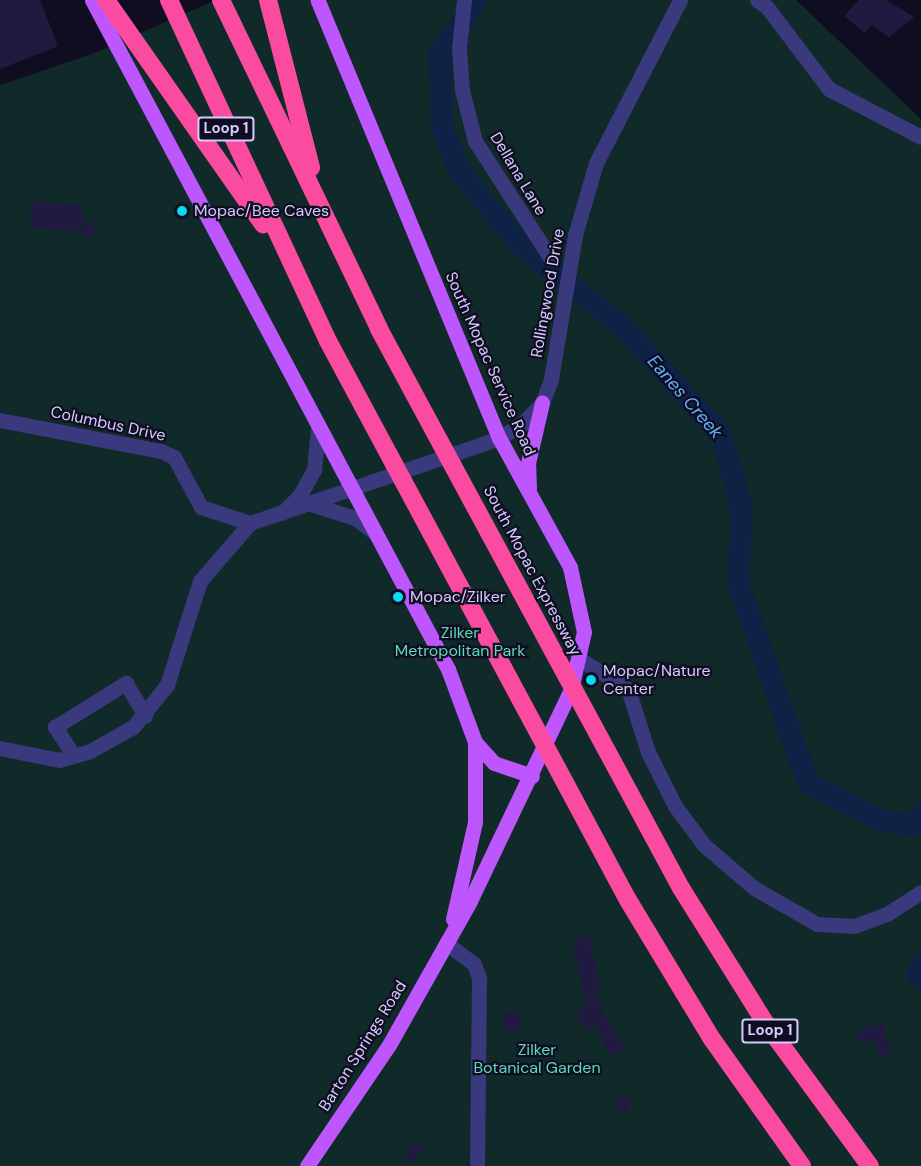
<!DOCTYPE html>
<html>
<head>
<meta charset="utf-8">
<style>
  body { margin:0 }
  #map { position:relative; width:921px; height:1166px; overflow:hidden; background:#100d20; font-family:"DM Sans",sans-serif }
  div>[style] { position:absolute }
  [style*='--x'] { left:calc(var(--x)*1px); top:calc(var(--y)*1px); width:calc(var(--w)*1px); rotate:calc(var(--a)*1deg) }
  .green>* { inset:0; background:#102a29 }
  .water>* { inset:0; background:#0d2244 }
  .river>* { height:22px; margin:-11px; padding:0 11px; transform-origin:11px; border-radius:11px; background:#0d2244 }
  .building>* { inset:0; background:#211a40; transform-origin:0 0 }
  .minor>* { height:15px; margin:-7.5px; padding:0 7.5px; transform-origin:7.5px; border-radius:7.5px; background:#3b397e }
  .major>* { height:15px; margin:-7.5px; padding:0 7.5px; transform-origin:7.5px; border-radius:7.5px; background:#bd56fc }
  .highway>* { height:18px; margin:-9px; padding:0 9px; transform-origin:9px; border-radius:9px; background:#fb4ba0 }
  .highway-bridge>* { height:18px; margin:-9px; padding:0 9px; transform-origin:9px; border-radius:9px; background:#fb4ba0 }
  .dots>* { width:16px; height:16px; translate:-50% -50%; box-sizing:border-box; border:3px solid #100d20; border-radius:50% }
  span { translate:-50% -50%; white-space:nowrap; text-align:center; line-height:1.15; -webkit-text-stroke:4.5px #100d20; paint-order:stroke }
  .shield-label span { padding:2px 4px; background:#100d20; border:2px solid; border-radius:4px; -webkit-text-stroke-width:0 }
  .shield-label { font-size:15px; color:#d2cdfe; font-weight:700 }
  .street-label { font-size:16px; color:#d2cdfe }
  .poi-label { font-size:16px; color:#d2cdfe }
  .left { translate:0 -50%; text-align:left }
  .park-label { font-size:16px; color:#5bdcbb }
  .water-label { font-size:18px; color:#5db3fc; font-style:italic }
</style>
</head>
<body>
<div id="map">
  <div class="green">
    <div style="clip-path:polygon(216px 0,796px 0,921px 119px,921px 1166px,0 1166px,0 85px,92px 54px)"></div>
  </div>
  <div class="water">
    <div style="clip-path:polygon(921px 948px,921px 993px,910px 983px,907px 969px)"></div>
  </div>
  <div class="river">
    <div style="--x:477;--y:0;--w:65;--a:124.9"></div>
    <div style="--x:440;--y:53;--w:74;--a:88.5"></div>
    <div style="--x:442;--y:127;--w:48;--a:68.2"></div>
    <div style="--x:460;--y:172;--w:94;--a:50.6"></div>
    <div style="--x:520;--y:245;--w:130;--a:38.5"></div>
    <div style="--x:622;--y:326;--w:149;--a:47.7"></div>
    <div style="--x:722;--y:436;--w:77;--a:74.9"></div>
    <div style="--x:742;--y:510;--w:73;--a:93.1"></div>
    <div style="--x:738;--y:583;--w:212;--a:70.7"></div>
    <div style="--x:808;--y:783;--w:84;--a:26.9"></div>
    <div style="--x:883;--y:821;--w:31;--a:9"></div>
    <div style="--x:914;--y:826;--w:13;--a:-58"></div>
  </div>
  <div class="building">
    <div style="clip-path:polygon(0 0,40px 0,58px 46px,0 69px)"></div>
    <div style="clip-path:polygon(859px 0,886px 0,914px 17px,889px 37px,872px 25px,865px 33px,844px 16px)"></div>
    <div style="clip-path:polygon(32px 201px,80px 205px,85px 222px,95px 226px,94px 238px,83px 237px,83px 232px,30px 227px)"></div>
    <div style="clip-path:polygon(588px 935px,602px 989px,593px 991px,624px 1050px,610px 1056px,596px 1024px,585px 1030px,575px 1012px,586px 1006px,572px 941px)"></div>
    <div style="left:520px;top:1011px;width:18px;height:17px;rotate:84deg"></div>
    <div style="clip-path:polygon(883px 1023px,891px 1053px,879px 1056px,874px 1040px,860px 1044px,856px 1030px)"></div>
    <div style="left:618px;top:1095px;width:14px;height:15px;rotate:21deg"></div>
    <div style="clip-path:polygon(415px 1141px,423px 1147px,414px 1163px,404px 1157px)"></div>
  </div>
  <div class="minor">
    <div style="--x:464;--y:0;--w:48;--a:95.9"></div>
    <div style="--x:459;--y:48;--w:42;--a:85.9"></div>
    <div style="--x:462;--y:90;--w:53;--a:75.7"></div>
    <div style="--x:475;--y:141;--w:137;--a:57.2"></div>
    <div style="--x:757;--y:0;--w:12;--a:35"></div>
    <div style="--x:767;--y:7;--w:103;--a:52.9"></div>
    <div style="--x:829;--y:89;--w:104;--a:27.6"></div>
    <div style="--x:0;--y:420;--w:164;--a:10.9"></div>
    <div style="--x:161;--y:451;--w:14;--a:25"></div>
    <div style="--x:174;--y:457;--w:57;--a:61.6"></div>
    <div style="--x:201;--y:507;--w:52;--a:18.1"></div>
    <div style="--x:311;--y:504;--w:46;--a:17.7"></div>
    <div style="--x:355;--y:518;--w:25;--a:37"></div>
    <div style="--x:282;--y:513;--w:25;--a:-45"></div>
    <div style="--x:300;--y:495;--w:29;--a:-61"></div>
    <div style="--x:314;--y:470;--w:42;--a:-84.6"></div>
    <div style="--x:581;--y:660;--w:55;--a:31.7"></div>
    <div style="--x:628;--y:689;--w:66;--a:72.4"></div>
    <div style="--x:648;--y:752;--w:60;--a:63.4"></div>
    <div style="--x:675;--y:806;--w:49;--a:53.4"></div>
    <div style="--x:704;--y:845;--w:66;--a:40.7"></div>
    <div style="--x:754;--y:888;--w:73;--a:29.7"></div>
    <div style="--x:817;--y:924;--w:37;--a:3"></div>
    <div style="--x:854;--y:926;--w:35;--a:-20"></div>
    <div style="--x:887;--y:914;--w:40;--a:-32.9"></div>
    <div style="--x:0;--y:748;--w:60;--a:11.5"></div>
    <div style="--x:59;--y:760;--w:32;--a:-16"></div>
    <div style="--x:90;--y:751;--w:49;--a:-29.2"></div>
    <div style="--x:133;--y:727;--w:54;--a:-51"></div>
    <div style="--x:167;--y:685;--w:109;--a:-72.4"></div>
    <div style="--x:200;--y:581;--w:77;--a:-49.2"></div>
    <div style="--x:250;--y:523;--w:263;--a:-18.8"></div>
    <div style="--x:499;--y:438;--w:28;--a:-32"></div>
    <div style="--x:523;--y:423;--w:28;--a:-46"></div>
    <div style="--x:542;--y:403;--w:26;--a:-69"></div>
    <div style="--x:551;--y:379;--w:146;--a:-80.5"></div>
    <div style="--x:575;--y:235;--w:75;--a:-73.7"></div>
    <div style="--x:596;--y:163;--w:183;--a:-62.7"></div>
    <div style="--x:74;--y:756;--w:35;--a:-123"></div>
    <div style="--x:55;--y:727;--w:84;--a:-31.8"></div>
    <div style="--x:126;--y:683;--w:38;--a:60"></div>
    <div style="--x:446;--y:943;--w:35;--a:37"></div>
    <div style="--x:474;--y:964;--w:15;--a:70"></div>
    <div style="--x:479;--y:978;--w:188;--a:90.6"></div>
  </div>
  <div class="major">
    <div style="--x:92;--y:0;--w:758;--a:61.98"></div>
    <div style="--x:448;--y:669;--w:78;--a:69.7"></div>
    <div style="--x:475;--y:742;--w:28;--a:48"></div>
    <div style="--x:494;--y:763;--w:40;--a:18.9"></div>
    <div style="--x:529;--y:488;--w:25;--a:-92"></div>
    <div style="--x:528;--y:463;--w:62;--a:-76.9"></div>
    <div style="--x:453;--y:919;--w:99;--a:-77.2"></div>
    <div style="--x:475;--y:822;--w:80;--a:-90"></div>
    <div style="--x:307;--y:1166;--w:146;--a:-55.9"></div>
    <div style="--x:389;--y:1045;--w:165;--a:-60.6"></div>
    <div style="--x:470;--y:901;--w:235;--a:-64.5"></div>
    <div style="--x:571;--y:689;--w:58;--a:-77.2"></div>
    <div style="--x:584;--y:632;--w:66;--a:-102.2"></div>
    <div style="--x:570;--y:567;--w:147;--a:-118.8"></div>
    <div style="--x:499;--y:438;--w:474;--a:-112.5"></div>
  </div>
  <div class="highway">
    <div style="--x:106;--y:0;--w:274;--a:55"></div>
    <div style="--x:169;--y:0;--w:376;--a:65"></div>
    <div style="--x:221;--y:0;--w:365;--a:64.3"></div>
    <div style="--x:268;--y:0;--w:173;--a:75.6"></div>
    <div style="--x:681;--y:888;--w:160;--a:58"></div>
    <div style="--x:766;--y:1024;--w:176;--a:53.8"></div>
    <div style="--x:628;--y:900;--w:162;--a:58.9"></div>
    <div style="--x:712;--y:1039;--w:156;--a:54.7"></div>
  </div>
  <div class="highway-bridge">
    <div style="--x:379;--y:329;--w:635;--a:61.62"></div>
    <div style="--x:328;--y:341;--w:634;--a:61.78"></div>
  </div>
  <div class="dots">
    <div style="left:182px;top:211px;background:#05dbf2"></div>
    <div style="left:398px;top:597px;background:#05dbf2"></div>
    <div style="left:591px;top:680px;background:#05dbf2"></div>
  </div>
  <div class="shield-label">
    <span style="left:226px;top:129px">Loop 1</span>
    <span style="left:770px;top:1031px">Loop 1</span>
  </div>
  <div class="street-label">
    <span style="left:518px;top:174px;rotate:59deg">Dellana Lane</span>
    <span style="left:548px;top:293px;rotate:-80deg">Rollingwood Drive</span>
    <span style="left:490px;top:364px;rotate:66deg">South Mopac Service Road</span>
    <span style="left:108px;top:424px;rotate:12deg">Columbus Drive</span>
    <span style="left:532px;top:571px;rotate:62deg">South Mopac Expressway</span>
    <span style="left:363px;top:1046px;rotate:-58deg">Barton Springs Road</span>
  </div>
  <div class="poi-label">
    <span class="left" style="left:194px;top:211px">Mopac/Bee Caves</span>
    <span class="left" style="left:410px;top:597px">Mopac/Zilker</span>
    <span class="left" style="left:603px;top:680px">Mopac/Nature<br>Center</span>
  </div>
  <div class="park-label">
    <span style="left:460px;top:642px">Zilker<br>Metropolitan Park</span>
    <span style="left:537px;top:1059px">Zilker<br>Botanical Garden</span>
  </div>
  <div class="water-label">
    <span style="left:685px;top:397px;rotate:49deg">Eanes Creek</span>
  </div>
</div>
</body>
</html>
